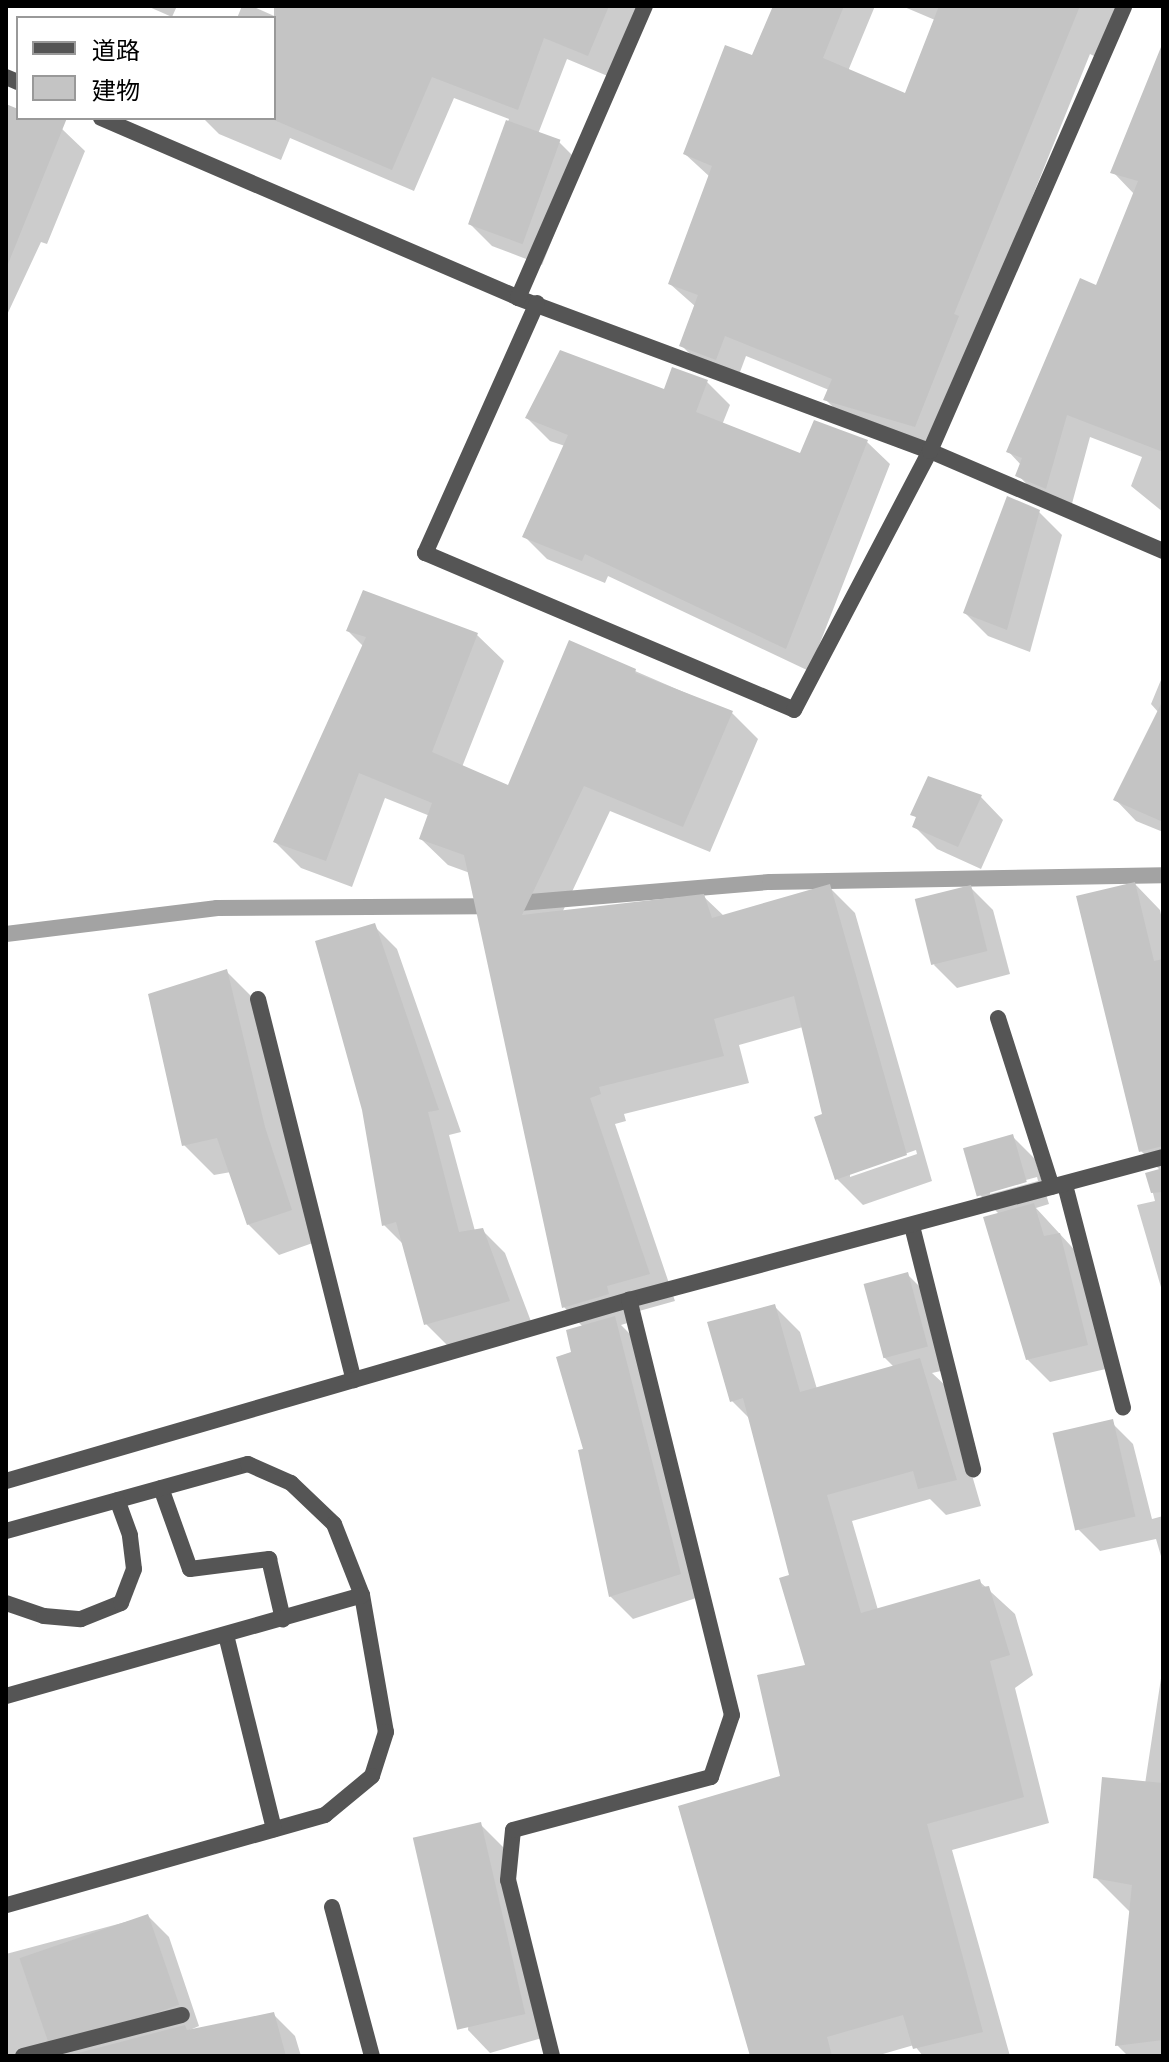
<!DOCTYPE html>
<html>
<head>
<meta charset="utf-8">
<style>
  body { margin:0 }
  #map { position:relative; width:1169px; height:2062px; overflow:hidden; background:#fff; font-family:"Space Grotesk","Noto Sans JP",sans-serif }
  div>[style] { position:absolute }
  [style*='--x'] { left:calc(var(--x)*1px); top:calc(var(--y)*1px); width:calc(var(--w)*1px); rotate:calc(var(--a)*1deg) }
  .shadow>* { inset:0; background:#0003 }
  .stream>* { height:16px; margin:-8px; padding:0 8px; transform-origin:8px; border-radius:8px; background:#a3a3a3 }
  .building>* { inset:0; background:#c4c4c4; transform-origin:0 0 }
  .service>* { height:16px; margin:-8px; padding:0 8px; transform-origin:8px; border-radius:8px; background:#555 }
  .minor>* { height:16px; margin:-8px; padding:0 8px; transform-origin:8px; border-radius:8px; background:#555 }
  span { translate:-50% -50%; white-space:nowrap; text-align:center; line-height:1.15; -webkit-text-stroke:6px #fff; paint-order:stroke }
  .frame { position:absolute; inset:0; border:8px solid #000; pointer-events:none }
  .legend { position:absolute; left:16px; top:16px; width:260px; height:104px; box-sizing:border-box; background:#fff; border:2px solid #999; margin:0; padding:10px 14px; list-style:none; font-size:24px; color:#000 }
  .legend li { display:flex; align-items:center; gap:16px; height:40px }
  .legend b { width:40px; border:2px solid #999 }
</style>
</head>
<body>
<div id="map">
  <div class="shadow">
    <div style="clip-path:polygon(147px 6px,177px 6px,172px 17px)"></div>
    <div style="clip-path:polygon(242px 6px,252px 6px,380px 63px,404px 6px,640px 6px,610px 77px,567px 59px,538px 134px,559px 142px,582px 165px,542px 265px,492px 246px,469px 223px,509px 119px,454px 98px,414px 191px,290px 138px,281px 160px,219px 134px,203px 118px,274px 118px,274px 18px,237px 18px)"></div>
    <div style="clip-path:polygon(774px 6px,875px 6px,848px 71px,906px 96px,935px 20px,902px 6px,1123px 6px,1100px 59px,1090px 54px,976px 336px,936px 448px,847px 421px,825px 399px,829px 390px,746px 356px,737px 380px,703px 367px,682px 346px,696px 307px,670px 284px,710px 177px,685px 154px,753px 58px)"></div>
    <div style="clip-path:polygon(1155px 68px,1163px 71px,1163px 512px,1131px 486px,1142px 457px,1090px 437px,1070px 511px,1041px 499px,1018px 475px,1021px 465px,1008px 451px,1097px 287px,1135px 195px,1113px 172px)"></div>
    <div style="clip-path:polygon(6px 107px,18px 111px,18px 118px,35px 118px,62px 129px,85px 151px,47px 244px,41px 242px,6px 317px)"></div>
    <div style="clip-path:polygon(707px 382px,730px 405px,722px 425px,801px 456px,867px 442px,890px 464px,809px 671px,608px 576px,605px 583px,547px 559px,524px 536px,565px 446px,550px 441px,527px 418px)"></div>
    <div style="clip-path:polygon(1039px 512px,1062px 535px,1030px 652px,988px 636px,965px 613px)"></div>
    <div style="clip-path:polygon(evenodd,348px 631px,477px 635px,504px 661px,462px 767px,509px 788px,635px 671px,732px 713px,758px 739px,710px 852px,610px 811px,562px 913px,703px 896px,725px 917px,829px 887px,855px 913px,932px 1181px,863px 1205px,837px 1179px,803px 1027px,739px 1045px,749px 1083px,624px 1114px,626px 1121px,615px 1124px,675px 1301px,632px 1313px,634px 1321px,621px 1325px,637px 1341px,702px 1596px,633px 1619px,610px 1596px,574px 1354px,583px 1327px,564px 1307px,470px 873px,448px 865px,421px 839px,430px 816px,385px 798px,352px 887px,301px 868px,275px 842px,364px 647px,348px 631px,916px 1150px,917px 1154px,850px 1177px,850px 1173px,916px 1150px)"></div>
    <div style="clip-path:polygon(1163px 675px,1163px 832px,1136px 821px,1115px 799px,1159px 713px,1151px 704px)"></div>
    <div style="clip-path:polygon(981px 797px,1003px 820px,981px 869px,937px 849px,914px 826px,918px 819px,913px 814px)"></div>
    <div style="clip-path:polygon(1135px 884px,1160px 910px,1163px 924px,1163px 1294px,1137px 1205px,1155px 1201px,1148px 1174px,1160px 1170px,1141px 1151px)"></div>
    <div style="clip-path:polygon(970px 887px,993px 910px,1010px 974px,957px 988px,934px 965px)"></div>
    <div style="clip-path:polygon(374px 926px,397px 949px,461px 1132px,449px 1135px,475px 1231px,482px 1230px,505px 1253px,532px 1324px,449px 1347px,426px 1324px,405px 1246px,384px 1225px)"></div>
    <div style="clip-path:polygon(226px 971px,256px 1001px,321px 1240px,279px 1255px,248px 1224px,231px 1172px,214px 1175px,184px 1145px)"></div>
    <div style="clip-path:polygon(evenodd,1012px 1136px,1035px 1159px,1049px 1204px,1036px 1208px,1082px 1258px,1110px 1368px,1050px 1382px,1027px 1359px,999px 1214px,979px 1194px,1012px 1136px,1037px 1177px,1038px 1181px,990px 1194px,990px 1190px,1037px 1177px)"></div>
    <div style="clip-path:polygon(907px 1274px,930px 1297px,950px 1369px,932px 1373px,946px 1386px,981px 1506px,946px 1515px,930px 1499px,852px 1521px,878px 1610px,979px 1581px,1015px 1614px,1033px 1675px,1015px 1688px,1049px 1823px,952px 1850px,1010px 2056px,923px 2056px,914px 2045px,876px 2056px,753px 2056px,783px 1777px,807px 1667px,792px 1576px,751px 1420px,732px 1401px,774px 1306px,800px 1332px,817px 1389px,894px 1367px,883px 1356px)"></div>
    <div style="clip-path:polygon(1110px 1421px,1133px 1444px,1152px 1519px,1163px 1516px,1163px 1563px,1156px 1539px,1100px 1551px,1077px 1528px)"></div>
    <div style="clip-path:polygon(1163px 1665px,1163px 2056px,1128px 2056px,1117px 2045px,1131px 1913px,1095px 1877px,1145px 1784px)"></div>
    <div style="clip-path:polygon(480px 1824px,503px 1847px,549px 2036px,490px 2053px,468px 2030px)"></div>
    <div style="clip-path:polygon(148px 1916px,169px 1937px,199px 2026px,183px 2033px,273px 2014px,295px 2036px,301px 2056px,6px 2056px,6px 1954px)"></div>
  </div>
  <div class="stream">
    <div style="--x:6;--y:934;--w:213;--a:-7"></div>
    <div style="--x:217;--y:908;--w:266;--a:-0.4"></div>
    <div style="--x:483;--y:906;--w:288;--a:-4.8"></div>
    <div style="--x:770;--y:882;--w:393;--a:-1"></div>
  </div>
  <div class="building">
    <div style="clip-path:polygon(274px 6px,609px 6px,588px 56px,544px 38px,518px 110px,432px 77px,392px 170px,274px 120px)"></div>
    <div style="clip-path:polygon(773px 6px,844px 6px,823px 58px,905px 93px,939px 6px,1080px 6px,954px 314px,959px 316px,915px 427px,823px 400px,832px 379px,725px 336px,716px 360px,679px 346px,698px 295px,668px 284px,712px 166px,683px 154px,725px 45px,752px 55px)"></div>
    <div style="clip-path:polygon(1161px 47px,1163px 452px,1067px 415px,1046px 489px,1015px 476px,1022px 458px,1006px 452px,1080px 278px,1096px 285px,1138px 181px,1110px 173px)"></div>
    <div style="clip-path:polygon(6px 104px,18px 109px,18px 118px,67px 118px,8px 264px)"></div>
    <div style="left:506px;top:120px;width:58px;height:111px;rotate:20deg"></div>
    <div style="clip-path:polygon(560px 350px,664px 389px,672px 367px,708px 380px,696px 412px,800px 453px,814px 420px,868px 440px,786px 649px,585px 554px,582px 561px,522px 537px,568px 435px,525px 418px)"></div>
    <div style="clip-path:polygon(1007px 496px,1040px 510px,1007px 630px,963px 613px)"></div>
    <div style="clip-path:polygon(363px 590px,478px 633px,432px 752px,508px 785px,569px 640px,636px 669px,635px 673px,733px 711px,683px 827px,584px 786px,522px 915px,704px 894px,712px 918px,830px 884px,907px 1155px,835px 1180px,814px 1117px,822px 1114px,794px 996px,714px 1019px,724px 1056px,599px 1087px,601px 1094px,590px 1098px,650px 1274px,607px 1286px,609px 1294px,562px 1308px,464px 855px,419px 839px,432px 803px,359px 773px,326px 861px,273px 842px,366px 637px,346px 631px)"></div>
    <div style="clip-path:polygon(1163px 700px,1163px 822px,1113px 800px)"></div>
    <div style="clip-path:polygon(928px 776px,982px 795px,958px 847px,912px 827px,916px 817px,910px 815px)"></div>
    <div style="clip-path:polygon(1135px 882px,1154px 961px,1163px 959px,1163px 1146px,1139px 1152px,1076px 896px)"></div>
    <div style="left:971px;top:885px;width:68px;height:58px;rotate:76deg"></div>
    <div style="clip-path:polygon(375px 923px,439px 1110px,428px 1112px,459px 1232px,483px 1228px,510px 1301px,424px 1325px,396px 1222px,382px 1226px,362px 1110px,315px 941px)"></div>
    <div style="clip-path:polygon(227px 969px,265px 1127px,292px 1210px,247px 1225px,217px 1138px,182px 1146px,148px 994px)"></div>
    <div style="left:1013px;top:1134px;width:50px;height:52px;rotate:74deg"></div>
    <div style="clip-path:polygon(1163px 1168px,1163px 1192px,1151px 1193px,1145px 1173px)"></div>
    <div style="clip-path:polygon(1034px 1203px,1044px 1236px,1060px 1233px,1088px 1345px,1026px 1360px,983px 1217px)"></div>
    <div style="left:908px;top:1272px;width:77px;height:46px;rotate:75deg"></div>
    <div style="clip-path:polygon(775px 1304px,800px 1392px,920px 1358px,957px 1480px,918px 1489px,913px 1471px,827px 1495px,861px 1613px,980px 1579px,982px 1587px,989px 1586px,1010px 1655px,990px 1661px,1024px 1797px,927px 1824px,983px 2032px,913px 2049px,903px 2015px,827px 2037px,832px 2056px,750px 2056px,678px 1806px,780px 1776px,757px 1675px,805px 1665px,779px 1578px,789px 1575px,743px 1398px,730px 1402px,707px 1322px)"></div>
    <div style="clip-path:polygon(615px 1316px,681px 1574px,609px 1597px,578px 1450px,583px 1449px,556px 1357px,571px 1352px,566px 1330px)"></div>
    <div style="left:1113px;top:1419px;width:100px;height:62px;rotate:77deg"></div>
    <div style="clip-path:polygon(1102px 1777px,1163px 1783px,1163px 2040px,1115px 2046px,1132px 1885px,1093px 1878px)"></div>
    <div style="left:481px;top:1822px;width:197px;height:70px;rotate:77deg"></div>
    <div style="left:148px;top:1914px;width:96px;height:136px;rotate:71deg"></div>
    <div style="clip-path:polygon(274px 2012px,286px 2056px,67px 2056px,185px 2025px,187px 2030px)"></div>
  </div>
  <div class="service">
    <div style="--x:161;--y:1488;--w:86;--a:70.3"></div>
    <div style="--x:190;--y:1569;--w:80;--a:-7.2"></div>
    <div style="--x:269;--y:1559;--w:62;--a:76.9"></div>
    <div style="--x:6;--y:1531;--w:251;--a:-15.5"></div>
    <div style="--x:248;--y:1464;--w:47;--a:23.8"></div>
    <div style="--x:291;--y:1483;--w:59;--a:43.6"></div>
    <div style="--x:334;--y:1524;--w:76;--a:68.5"></div>
    <div style="--x:362;--y:1595;--w:139;--a:80.1"></div>
    <div style="--x:386;--y:1732;--w:46;--a:107.7"></div>
    <div style="--x:372;--y:1776;--w:61;--a:140.3"></div>
    <div style="--x:325;--y:1815;--w:331;--a:164.2"></div>
    <div style="--x:6;--y:1603;--w:40;--a:18.9"></div>
    <div style="--x:44;--y:1616;--w:37;--a:5"></div>
    <div style="--x:81;--y:1619;--w:43;--a:-21.8"></div>
    <div style="--x:121;--y:1603;--w:36;--a:-69"></div>
    <div style="--x:134;--y:1569;--w:34;--a:-97"></div>
    <div style="--x:130;--y:1535;--w:37;--a:-110"></div>
    <div style="--x:226;--y:1635;--w:200;--a:76.1"></div>
    <div style="--x:6;--y:1696;--w:370;--a:-15.8"></div>
    <div style="--x:23;--y:2056;--w:164;--a:-14.5"></div>
  </div>
  <div class="minor">
    <div style="--x:6;--y:77;--w:13;--a:23"></div>
    <div style="--x:101;--y:118;--w:454;--a:23.3"></div>
    <div style="--x:518;--y:298;--w:439;--a:20.4"></div>
    <div style="--x:930;--y:451;--w:254;--a:23.2"></div>
    <div style="--x:518;--y:298;--w:318;--a:-66.5"></div>
    <div style="--x:537;--y:303;--w:274;--a:114.1"></div>
    <div style="--x:425;--y:553;--w:401;--a:23"></div>
    <div style="--x:794;--y:710;--w:293;--a:-62.3"></div>
    <div style="--x:930;--y:451;--w:485;--a:-66.4"></div>
    <div style="--x:258;--y:999;--w:393;--a:75.9"></div>
    <div style="--x:998;--y:1018;--w:177;--a:72.3"></div>
    <div style="--x:1065;--y:1185;--w:230;--a:75.4"></div>
    <div style="--x:912;--y:1226;--w:251;--a:75.9"></div>
    <div style="--x:6;--y:1481;--w:649;--a:-16.2"></div>
    <div style="--x:629;--y:1300;--w:553;--a:-14.99"></div>
    <div style="--x:332;--y:1907;--w:154;--a:75"></div>
    <div style="--x:552;--y:2056;--w:181;--a:-104"></div>
    <div style="--x:508;--y:1880;--w:50;--a:-84.3"></div>
    <div style="--x:513;--y:1830;--w:205;--a:-15"></div>
    <div style="--x:711;--y:1777;--w:65;--a:-71.3"></div>
    <div style="--x:732;--y:1715;--w:428;--a:-103.9"></div>
  </div>
  <div class="frame"></div>
  <ul class="legend">
  <li><b style="height:10px;background:#555"></b>道路</li>
  <li><b style="height:22px;background:#c4c4c4"></b>建物</li>
  </ul>
</div>
</body>
</html>
